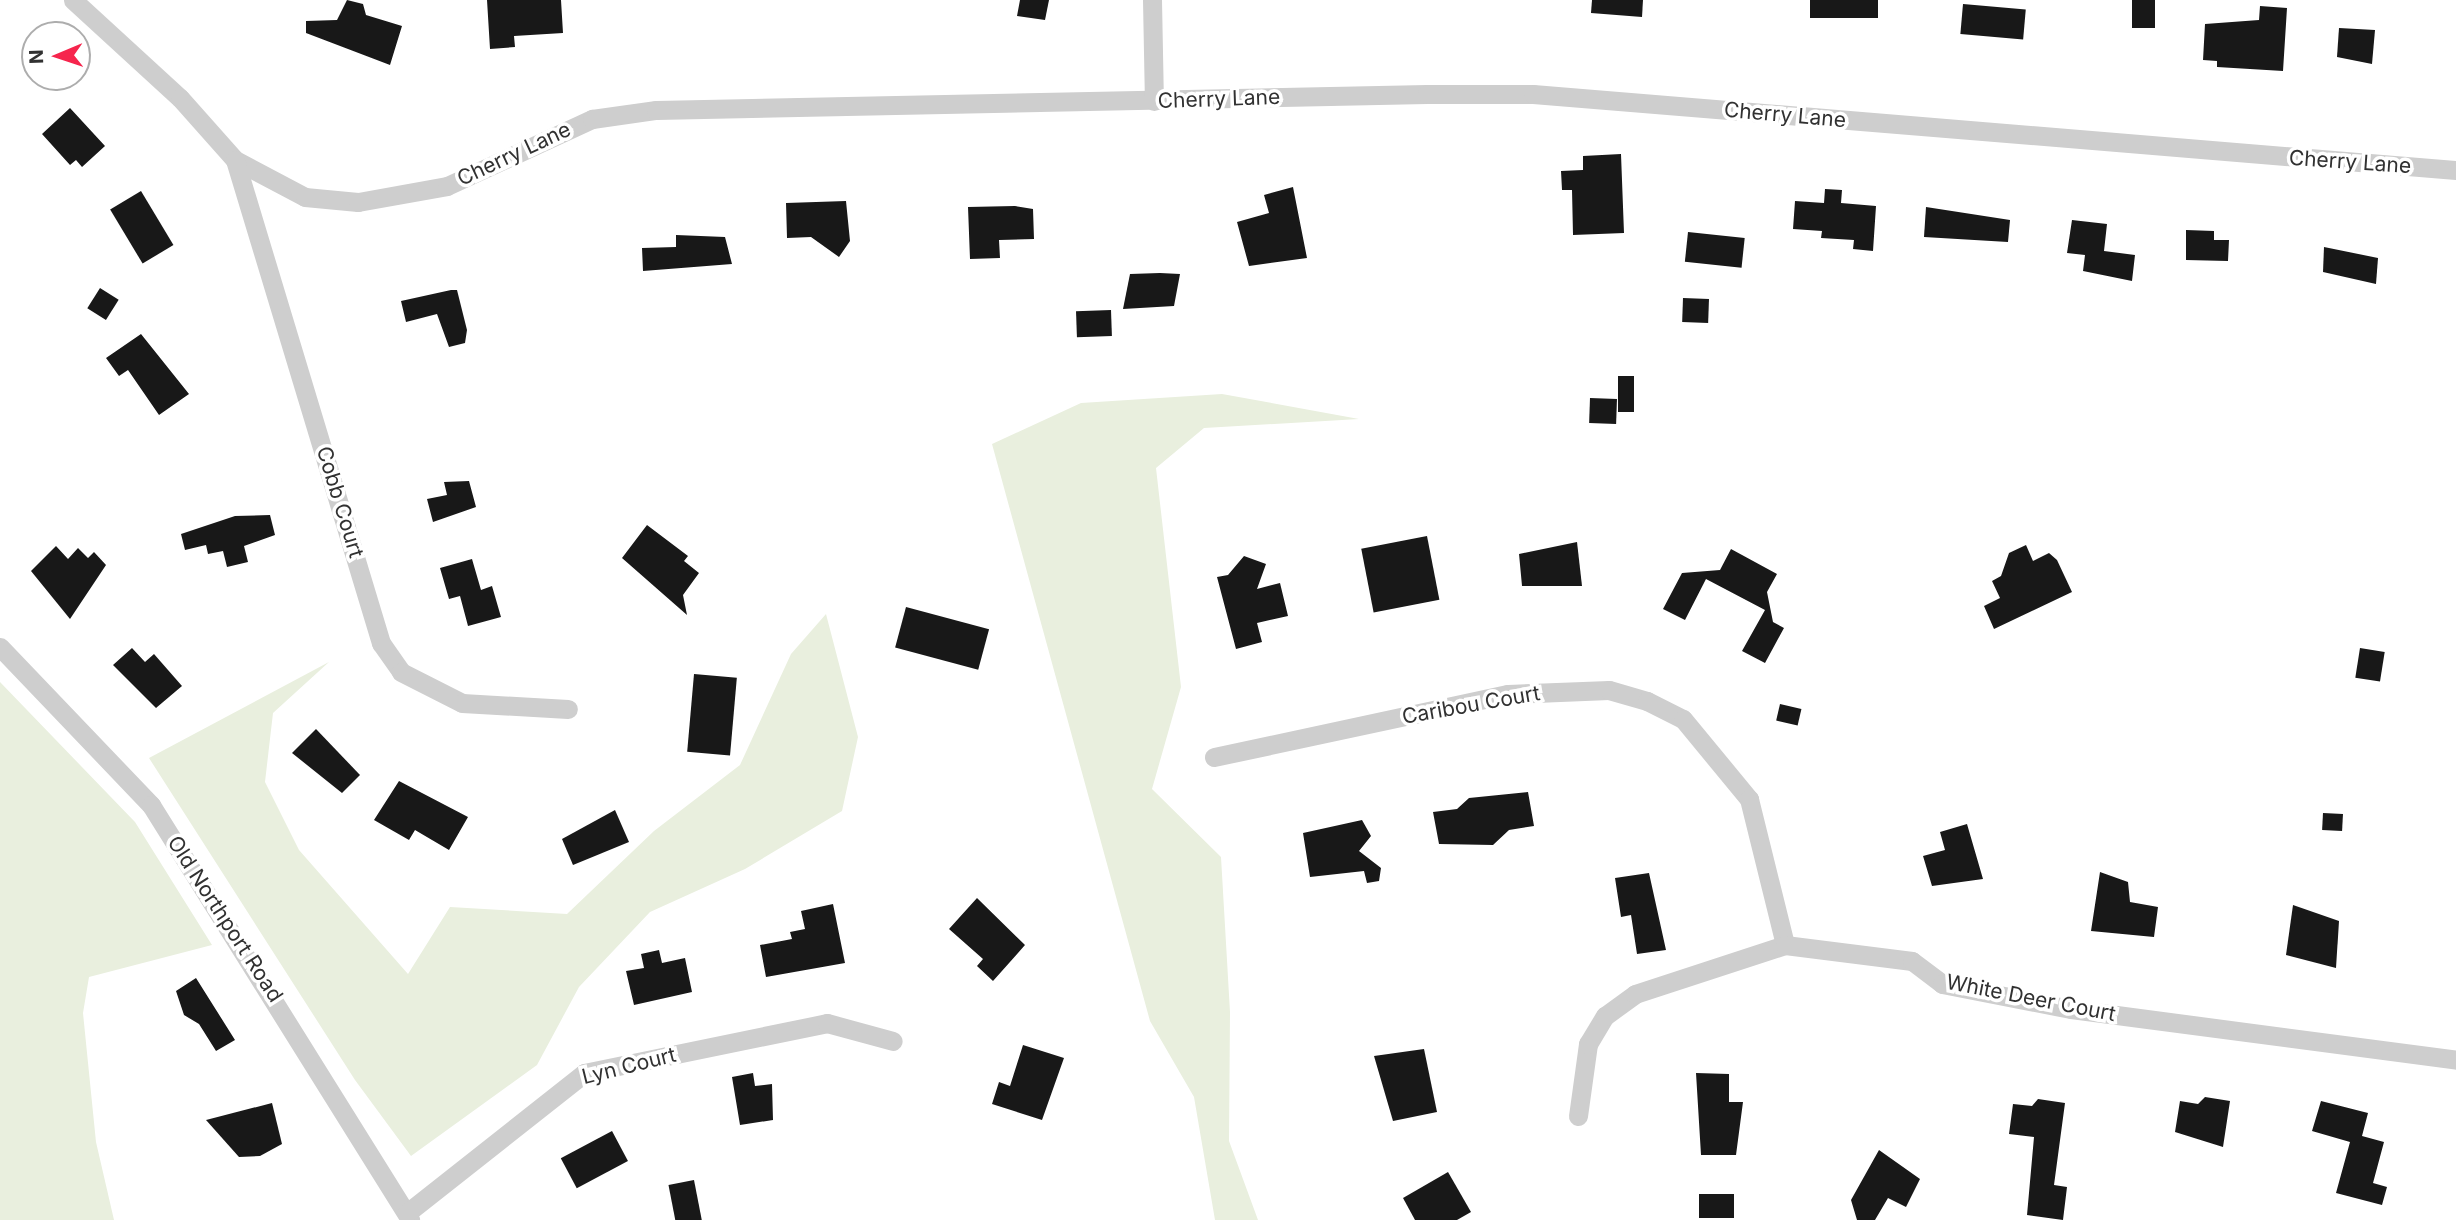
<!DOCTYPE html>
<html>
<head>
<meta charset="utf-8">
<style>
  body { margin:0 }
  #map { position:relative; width:2456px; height:1220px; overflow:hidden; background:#fff; font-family:Inter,sans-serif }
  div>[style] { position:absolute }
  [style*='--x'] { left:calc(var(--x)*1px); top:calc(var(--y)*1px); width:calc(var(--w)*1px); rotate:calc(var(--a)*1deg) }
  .green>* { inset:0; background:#e9efde }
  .building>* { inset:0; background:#181818; transform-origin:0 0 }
  .street>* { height:19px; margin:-9.5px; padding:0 9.5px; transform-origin:9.5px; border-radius:9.5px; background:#cecece }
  span { translate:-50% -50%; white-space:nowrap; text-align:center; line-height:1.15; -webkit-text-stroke:7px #fff; paint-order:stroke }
  .street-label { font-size:21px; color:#313131 }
  .north { position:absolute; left:21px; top:21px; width:70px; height:70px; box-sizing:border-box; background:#fff; border:2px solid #adadad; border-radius:50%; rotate:268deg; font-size:19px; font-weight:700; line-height:28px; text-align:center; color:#313131 }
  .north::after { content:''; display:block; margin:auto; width:24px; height:32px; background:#f6254d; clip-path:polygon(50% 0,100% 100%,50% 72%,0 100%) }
</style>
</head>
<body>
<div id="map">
  <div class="green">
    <div style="clip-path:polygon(1222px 394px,1359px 419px,1204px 428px,1156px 468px,1181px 687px,1152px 789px,1221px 857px,1230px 1012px,1229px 1141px,1258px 1220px,1215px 1220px,1194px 1097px,1150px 1021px,992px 444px,1081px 403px)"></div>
    <div style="clip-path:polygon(826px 614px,858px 737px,842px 811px,745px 869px,650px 912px,579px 987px,537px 1065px,411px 1156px,355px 1080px,149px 758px,329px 662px,273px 713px,265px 782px,299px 850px,408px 974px,450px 907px,567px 914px,654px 831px,740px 765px,791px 654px)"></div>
    <div style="clip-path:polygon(0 682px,135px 822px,212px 945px,89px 977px,83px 1013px,96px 1142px,114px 1220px,0 1220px)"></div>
  </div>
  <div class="building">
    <div style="clip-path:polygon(347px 0,363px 4px,366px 15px,402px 26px,390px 65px,306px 33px,306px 21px,337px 20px)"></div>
    <div style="clip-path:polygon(487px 0,561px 0,563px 33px,514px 36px,515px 47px,490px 49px)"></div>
    <div style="clip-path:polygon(1020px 0,1049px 0,1045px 20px,1017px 16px)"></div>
    <div style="clip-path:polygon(1592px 0,1643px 0,1642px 17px,1591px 13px)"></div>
    <div style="left:1810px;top:0;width:68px;height:18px"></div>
    <div style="left:2132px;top:0;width:23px;height:28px"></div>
    <div style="left:1963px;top:4px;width:63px;height:30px;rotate:5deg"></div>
    <div style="clip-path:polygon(2260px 6px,2287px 8px,2283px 71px,2217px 67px,2217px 61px,2203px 60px,2205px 24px,2259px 20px)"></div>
    <div style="clip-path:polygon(2339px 28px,2375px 30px,2372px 64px,2337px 57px)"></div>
    <div style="clip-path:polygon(70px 108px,105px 146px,82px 167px,76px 160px,70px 165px,42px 134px)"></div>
    <div style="clip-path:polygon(1621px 154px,1624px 233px,1573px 235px,1572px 190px,1562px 190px,1561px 171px,1583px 170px,1583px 156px)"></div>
    <div style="clip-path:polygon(1293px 187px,1307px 258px,1249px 266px,1237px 222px,1269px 213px,1264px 195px)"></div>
    <div style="clip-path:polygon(1825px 189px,1842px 190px,1841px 203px,1876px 206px,1873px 251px,1853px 249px,1854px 240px,1821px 238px,1822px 231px,1793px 229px,1795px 201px,1824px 203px)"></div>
    <div style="left:141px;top:191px;width:63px;height:36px;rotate:59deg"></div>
    <div style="clip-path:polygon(846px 201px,850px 241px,839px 257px,811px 237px,787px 238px,786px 203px)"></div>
    <div style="clip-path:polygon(1015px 206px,1033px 209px,1034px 239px,999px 240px,1000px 258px,970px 259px,968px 207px)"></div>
    <div style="clip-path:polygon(1926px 207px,2010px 220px,2008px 242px,1924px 237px)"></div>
    <div style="clip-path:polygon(2072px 220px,2107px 224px,2104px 251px,2135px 255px,2132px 281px,2083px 271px,2085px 255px,2067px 253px)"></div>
    <div style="clip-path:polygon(2186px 230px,2214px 231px,2214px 240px,2229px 240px,2228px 261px,2186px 260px)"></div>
    <div style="left:1688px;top:232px;width:57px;height:30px;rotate:6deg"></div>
    <div style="clip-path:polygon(676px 235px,725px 237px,732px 264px,643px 271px,642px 248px,676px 247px)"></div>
    <div style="clip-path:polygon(2324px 247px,2378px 258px,2376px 284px,2323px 272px)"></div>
    <div style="clip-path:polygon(1160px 273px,1180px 274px,1174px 306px,1123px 309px,1130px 274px)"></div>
    <div style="left:100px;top:288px;width:22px;height:24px;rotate:32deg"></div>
    <div style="clip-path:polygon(451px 290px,457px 290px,467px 330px,465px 343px,449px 347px,437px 314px,406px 322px,401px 301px)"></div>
    <div style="left:1683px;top:298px;width:26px;height:24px;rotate:2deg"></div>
    <div style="left:1111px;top:310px;width:26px;height:35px;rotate:88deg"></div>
    <div style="clip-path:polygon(141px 334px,189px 394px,159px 415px,128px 370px,119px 376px,106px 358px)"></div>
    <div style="left:1618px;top:376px;width:16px;height:36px"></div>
    <div style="left:1590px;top:398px;width:27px;height:25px;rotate:2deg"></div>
    <div style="clip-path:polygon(469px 481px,476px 507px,433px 522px,427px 499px,447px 495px,444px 482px)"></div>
    <div style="clip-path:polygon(270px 515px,275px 535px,244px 546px,248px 562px,227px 567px,223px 551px,208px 554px,206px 545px,185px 550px,181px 534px,235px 516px)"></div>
    <div style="clip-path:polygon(647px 525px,688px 556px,684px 561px,699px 573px,683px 595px,687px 615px,622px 558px)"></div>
    <div style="left:1427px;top:536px;width:65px;height:67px;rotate:79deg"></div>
    <div style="clip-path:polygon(1577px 542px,1582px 586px,1522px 586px,1519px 554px)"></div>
    <div style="clip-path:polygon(2026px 545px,2033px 561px,2049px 553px,2057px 560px,2072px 592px,1994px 629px,1984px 606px,2000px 598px,1992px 581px,2001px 576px,2009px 553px)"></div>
    <div style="clip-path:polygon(56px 546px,68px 559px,78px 548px,88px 558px,94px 552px,106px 565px,70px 619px,31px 571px)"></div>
    <div style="clip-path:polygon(1731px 549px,1777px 574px,1767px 592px,1773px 622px,1784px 628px,1765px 663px,1742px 651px,1765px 610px,1706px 579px,1685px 620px,1663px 609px,1682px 573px,1720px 570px)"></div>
    <div style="clip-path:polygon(1244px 556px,1266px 564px,1257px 589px,1280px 583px,1288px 616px,1257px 623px,1262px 642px,1236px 649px,1217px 577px,1228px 575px)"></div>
    <div style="clip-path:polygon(472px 559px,481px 590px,492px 586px,501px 617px,468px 626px,460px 596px,449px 599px,440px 568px)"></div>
    <div style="left:906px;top:607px;width:86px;height:42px;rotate:15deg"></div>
    <div style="clip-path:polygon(132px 648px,145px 662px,154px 654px,182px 686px,156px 708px,113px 665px)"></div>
    <div style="left:2360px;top:648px;width:25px;height:30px;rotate:9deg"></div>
    <div style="left:694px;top:674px;width:43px;height:78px;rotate:5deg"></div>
    <div style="left:1780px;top:704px;width:22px;height:17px;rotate:13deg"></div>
    <div style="clip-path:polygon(316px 729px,360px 775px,342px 793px,292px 753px)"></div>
    <div style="clip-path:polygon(399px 781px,468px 817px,449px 850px,415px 830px,409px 840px,374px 820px)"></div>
    <div style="clip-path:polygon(1528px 792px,1534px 826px,1509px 830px,1493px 845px,1439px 844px,1433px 812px,1457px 809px,1469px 798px)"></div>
    <div style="clip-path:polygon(615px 810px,629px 842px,573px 865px,562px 839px)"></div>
    <div style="left:2323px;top:813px;width:20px;height:17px;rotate:3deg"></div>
    <div style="clip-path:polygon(1362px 820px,1371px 836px,1359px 851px,1381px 868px,1379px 881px,1367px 883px,1364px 871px,1310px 877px,1303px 833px)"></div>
    <div style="clip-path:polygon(1967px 824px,1983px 879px,1932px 886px,1923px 856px,1945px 850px,1940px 832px)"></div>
    <div style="clip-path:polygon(2100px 872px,2128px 882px,2130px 902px,2158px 907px,2154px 937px,2091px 931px)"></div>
    <div style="clip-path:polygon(1649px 873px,1666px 950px,1637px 954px,1631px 915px,1621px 917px,1615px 878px)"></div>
    <div style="clip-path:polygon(977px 898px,1025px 945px,993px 981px,977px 966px,983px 959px,949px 929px)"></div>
    <div style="clip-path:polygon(833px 904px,845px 963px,766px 977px,760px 945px,792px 939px,790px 932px,805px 929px,801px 911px)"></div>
    <div style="clip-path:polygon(2293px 905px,2339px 921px,2336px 968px,2286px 955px)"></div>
    <div style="clip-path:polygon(659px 950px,662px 963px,685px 958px,692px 992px,634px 1005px,626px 971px,644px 968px,641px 954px)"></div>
    <div style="clip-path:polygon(196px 978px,235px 1040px,216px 1051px,199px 1024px,184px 1015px,176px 991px)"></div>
    <div style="clip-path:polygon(1023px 1045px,1064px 1058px,1042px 1120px,992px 1104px,999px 1082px,1010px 1086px)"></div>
    <div style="clip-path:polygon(1424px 1049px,1437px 1112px,1393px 1121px,1374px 1056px)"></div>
    <div style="clip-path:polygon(753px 1073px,755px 1086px,772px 1084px,773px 1120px,740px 1125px,732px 1077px)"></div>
    <div style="clip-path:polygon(1696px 1073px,1729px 1074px,1729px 1102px,1743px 1102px,1736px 1155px,1701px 1155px)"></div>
    <div style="clip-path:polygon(2205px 1097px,2230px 1101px,2223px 1147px,2175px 1132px,2180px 1101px,2198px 1104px)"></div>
    <div style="clip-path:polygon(2038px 1099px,2065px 1103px,2054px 1185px,2067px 1187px,2063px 1220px,2027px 1215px,2034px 1137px,2009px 1134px,2013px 1104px,2032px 1106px)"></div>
    <div style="clip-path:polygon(2321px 1101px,2368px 1113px,2362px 1136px,2384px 1142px,2373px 1183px,2387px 1187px,2382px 1205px,2336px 1193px,2350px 1142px,2312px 1131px)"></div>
    <div style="clip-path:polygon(272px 1103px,282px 1144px,260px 1156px,239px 1157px,206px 1120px)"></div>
    <div style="left:612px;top:1131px;width:34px;height:58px;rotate:62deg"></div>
    <div style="clip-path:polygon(1879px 1150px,1920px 1179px,1906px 1207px,1888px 1198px,1875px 1220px,1857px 1220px,1851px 1200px)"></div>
    <div style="clip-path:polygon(1448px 1172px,1471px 1212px,1457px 1220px,1415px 1220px,1403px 1198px)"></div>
    <div style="left:694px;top:1180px;width:41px;height:26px;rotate:79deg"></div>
    <div style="left:1699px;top:1194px;width:35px;height:24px"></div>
  </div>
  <div class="street">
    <div style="--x:73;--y:0;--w:145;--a:42.5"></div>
    <div style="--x:180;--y:98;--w:83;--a:48.4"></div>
    <div style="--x:235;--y:160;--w:79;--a:27.9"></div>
    <div style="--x:305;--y:197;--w:53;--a:5.4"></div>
    <div style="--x:358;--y:202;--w:90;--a:-10.2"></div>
    <div style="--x:447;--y:186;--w:160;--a:-24.8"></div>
    <div style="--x:592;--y:119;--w:65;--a:-8"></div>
    <div style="--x:656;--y:110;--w:771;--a:-1.19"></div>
    <div style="--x:1427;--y:94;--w:106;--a:0"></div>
    <div style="--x:1533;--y:94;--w:926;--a:4.71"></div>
    <div style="--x:1152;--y:0;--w:101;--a:88.9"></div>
    <div style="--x:235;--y:160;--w:505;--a:73.18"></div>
    <div style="--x:381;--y:643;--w:35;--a:55"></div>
    <div style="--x:401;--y:672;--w:68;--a:26.9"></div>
    <div style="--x:462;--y:703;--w:106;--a:3.2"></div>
    <div style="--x:0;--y:647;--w:219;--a:46.3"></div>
    <div style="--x:151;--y:805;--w:489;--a:58"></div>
    <div style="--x:1214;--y:757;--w:301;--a:-12.1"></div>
    <div style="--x:1508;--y:694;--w:101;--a:-2.3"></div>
    <div style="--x:1609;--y:690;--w:40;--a:16"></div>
    <div style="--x:1647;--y:701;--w:40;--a:26.6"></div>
    <div style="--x:1683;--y:719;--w:104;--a:50.5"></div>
    <div style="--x:1749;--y:799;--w:150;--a:76.1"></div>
    <div style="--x:1578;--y:1116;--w:73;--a:-82.1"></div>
    <div style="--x:1588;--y:1044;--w:33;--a:-59"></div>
    <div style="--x:1605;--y:1016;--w:37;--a:-36"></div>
    <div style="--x:1635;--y:994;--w:158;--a:-18.1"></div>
    <div style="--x:1785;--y:945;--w:128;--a:7.2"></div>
    <div style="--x:1912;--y:961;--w:38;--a:37"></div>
    <div style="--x:1942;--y:984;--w:131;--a:11"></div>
    <div style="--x:2071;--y:1009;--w:388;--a:7.5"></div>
    <div style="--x:407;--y:1213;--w:226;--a:-38.3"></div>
    <div style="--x:584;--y:1073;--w:248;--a:-11.6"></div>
    <div style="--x:827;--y:1023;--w:68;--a:15.3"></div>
  </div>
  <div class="street-label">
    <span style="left:1219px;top:99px;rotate:-2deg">Cherry Lane</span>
    <span style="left:1785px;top:115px;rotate:5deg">Cherry Lane</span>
    <span style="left:514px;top:154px;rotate:-25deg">Cherry Lane</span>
    <span style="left:2350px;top:162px;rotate:4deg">Cherry Lane</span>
    <span style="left:340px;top:502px;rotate:73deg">Cobb Court</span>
    <span style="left:1471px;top:705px;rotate:-10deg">Caribou Court</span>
    <span style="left:225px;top:919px;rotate:57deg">Old Northport Road</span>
    <span style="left:2031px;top:998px;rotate:11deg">White Deer Court</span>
    <span style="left:629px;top:1066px;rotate:-14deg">Lyn Court</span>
  </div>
  <div class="north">N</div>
</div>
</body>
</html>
